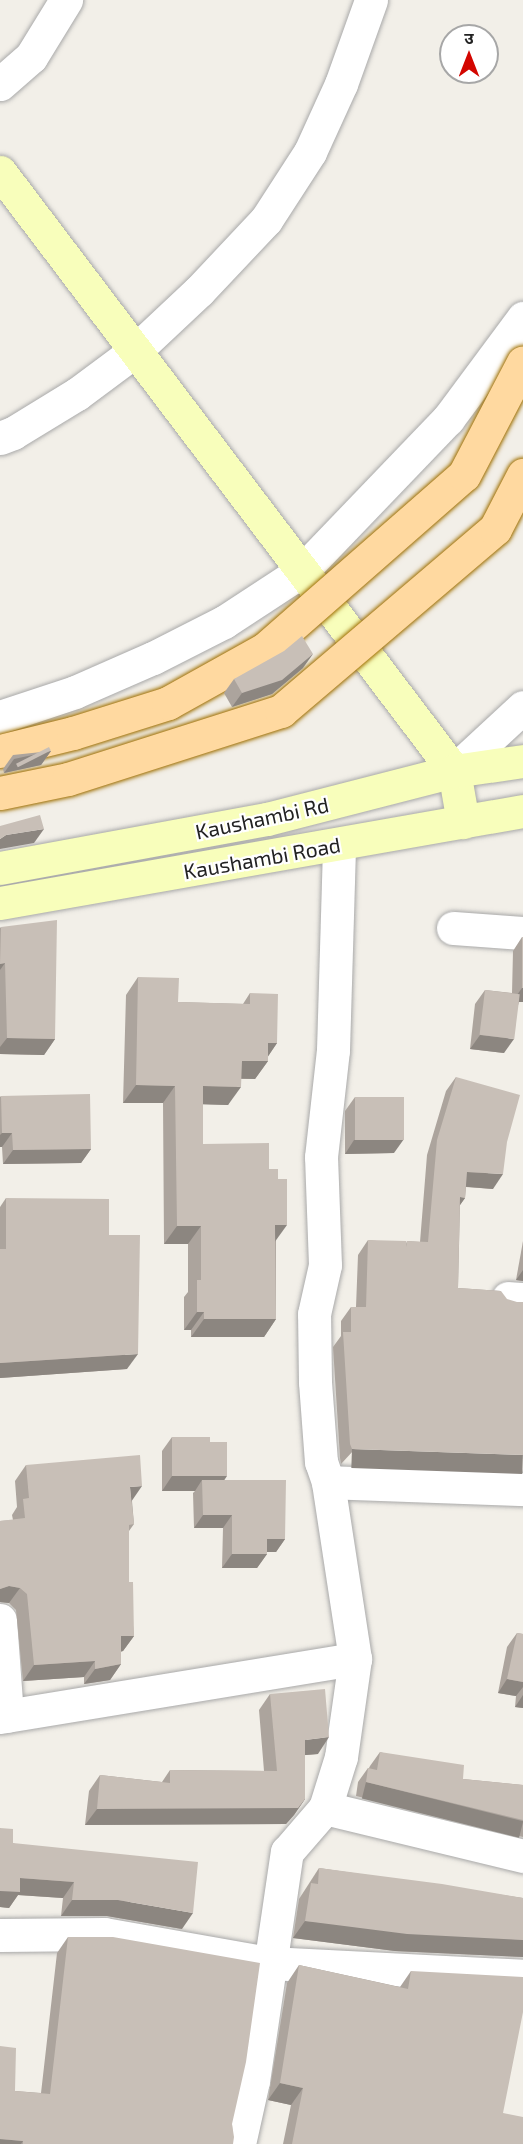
<!DOCTYPE html>
<html>
<head>
<meta charset="utf-8">
<style>
  body { margin:0 }
  #map { position:relative; width:523px; height:2144px; overflow:hidden; background:#f2efe8; font-family:"Exo 2","Noto Sans Devanagari",sans-serif }
  div>[style] { position:absolute }
  [style*='--x'] { left:calc(var(--x)*1px); top:calc(var(--y)*1px); width:calc(var(--w)*1px); rotate:calc(var(--a)*1deg) }
  .roads { filter:drop-shadow(0 0 2px #a9a9a9) drop-shadow(0 0 2px #a9a9a9) }
  .street>* { height:33px; margin:-16.5px; padding:0 16.5px; transform-origin:16.5px; border-radius:16.5px; background:#fff }
  .secondary>* { height:33px; margin:-16.5px; padding:0 16.5px; transform-origin:16.5px; border-radius:16.5px; background:#f8febb }
  .bridges { filter:drop-shadow(0 0 2px #9f6f00) drop-shadow(0 0 2px #9f6f00) }
  .primary-bridge>* { height:33px; margin:-16.5px; padding:0 16.5px; transform-origin:16.5px; border-radius:16.5px; background:#ffd9a0 }
  .wall>* { inset:0; background:#aca49d }
  .shaded-wall>* { inset:0; background:#8c8680; transform-origin:0 0 }
  .building>* { inset:0; background:#c8bfb7; transform-origin:0 0 }
  span { translate:-50% -50%; white-space:nowrap; text-align:center; line-height:1.15; -webkit-text-stroke:4.5px #fff; paint-order:stroke }
  .street-label { font-size:21px; color:#222 }
  .north { position:absolute; left:439px; top:24px; width:60px; height:60px; box-sizing:border-box; background:#fff; border:2px solid #a7a7a7; border-radius:50%; rotate:0deg; font-size:16px; font-weight:700; line-height:24px; text-align:center; color:#222 }
  .north::after { content:''; display:block; margin:auto; width:21px; height:27px; background:#d30600; clip-path:polygon(50% 0,100% 100%,50% 72%,0 100%) }
</style>
</head>
<body>
<div id="map">
  <div class="roads">
    <div class="street">
      <div style="--x:0;--y:84;--w:41;--a:-41.1"></div>
      <div style="--x:31;--y:57;--w:67;--a:-58.4"></div>
      <div style="--x:0;--y:438;--w:14;--a:-21"></div>
      <div style="--x:13;--y:433;--w:75;--a:-31.4"></div>
      <div style="--x:77;--y:394;--w:72;--a:-36.6"></div>
      <div style="--x:135;--y:351;--w:88;--a:-43.2"></div>
      <div style="--x:199;--y:291;--w:98;--a:-46.7"></div>
      <div style="--x:266;--y:220;--w:81;--a:-57.1"></div>
      <div style="--x:310;--y:152;--w:75;--a:-65.5"></div>
      <div style="--x:341;--y:84;--w:89;--a:-70.3"></div>
      <div style="--x:0;--y:717;--w:79;--a:-18.4"></div>
      <div style="--x:75;--y:692;--w:85;--a:-23.6"></div>
      <div style="--x:153;--y:658;--w:80;--a:-26.9"></div>
      <div style="--x:224;--y:622;--w:93;--a:-33.2"></div>
      <div style="--x:302;--y:571;--w:211;--a:-46.2"></div>
      <div style="--x:448;--y:419;--w:126;--a:-53.4"></div>
      <div style="--x:454;--y:771;--w:94;--a:-42.8"></div>
      <div style="--x:453;--y:928;--w:70;--a:4.1"></div>
      <div style="--x:508;--y:1298;--w:15;--a:4"></div>
      <div style="--x:328;--y:1482;--w:195;--a:2.1"></div>
      <div style="--x:0;--y:1620;--w:96;--a:85.8"></div>
      <div style="--x:0;--y:1717;--w:360;--a:-9.3"></div>
      <div style="--x:325;--y:1808;--w:204;--a:13.6"></div>
      <div style="--x:0;--y:1935;--w:104;--a:-0.6"></div>
      <div style="--x:104;--y:1934;--w:168;--a:10"></div>
      <div style="--x:269;--y:1963;--w:254;--a:2.9"></div>
      <div style="--x:239;--y:2144;--w:65;--a:-77.5"></div>
      <div style="--x:253;--y:2081;--w:232;--a:-81.6"></div>
      <div style="--x:287;--y:1852;--w:58;--a:-49.2"></div>
      <div style="--x:325;--y:1808;--w:53;--a:-72.6"></div>
      <div style="--x:341;--y:1757;--w:99;--a:-81.9"></div>
      <div style="--x:355;--y:1659;--w:179;--a:-98.7"></div>
      <div style="--x:328;--y:1482;--w:21;--a:-109"></div>
      <div style="--x:321;--y:1462;--w:80;--a:-94.3"></div>
      <div style="--x:315;--y:1382;--w:68;--a:-90.8"></div>
      <div style="--x:314;--y:1314;--w:50;--a:-77.3"></div>
      <div style="--x:325;--y:1265;--w:108;--a:-92.1"></div>
      <div style="--x:321;--y:1157;--w:108;--a:-83.6"></div>
      <div style="--x:333;--y:1050;--w:205;--a:-88.3"></div>
    </div>
    <div class="secondary">
      <div style="--x:0;--y:172;--w:752;--a:52.84"></div>
      <div style="--x:454;--y:771;--w:52;--a:80"></div>
      <div style="--x:0;--y:868;--w:271;--a:-10.4"></div>
      <div style="--x:267;--y:819;--w:193;--a:-14.4"></div>
      <div style="--x:454;--y:771;--w:70;--a:-8.2"></div>
      <div style="--x:0;--y:903;--w:531;--a:-9.98"></div>
    </div>
  </div>
  <div class="bridges">
    <div class="primary-bridge">
      <div style="--x:0;--y:751;--w:75;--a:-13.9"></div>
      <div style="--x:73;--y:733;--w:100;--a:-17.5"></div>
      <div style="--x:168;--y:703;--w:111;--a:-29.1"></div>
      <div style="--x:265;--y:649;--w:264;--a:-41.2"></div>
      <div style="--x:464;--y:475;--w:127;--a:-62.4"></div>
      <div style="--x:0;--y:793;--w:69;--a:-11.6"></div>
      <div style="--x:68;--y:779;--w:224;--a:-17.7"></div>
      <div style="--x:281;--y:711;--w:281;--a:-40.4"></div>
      <div style="--x:495;--y:529;--w:61;--a:-62.6"></div>
    </div>
  </div>
  <div class="wall">
    <div style="clip-path:polygon(303px 668px,272px 694px,232px 707px,224px 693px,234px 679px)"></div>
    <div style="clip-path:polygon(51px 751px,41px 765px,4px 773px,3px 769px,13px 755px)"></div>
    <div style="clip-path:polygon(1px 927px,55px 1039px,44px 1055px,0 1054px,0 928px)"></div>
    <div style="clip-path:polygon(522px 937px,523px 1002px,519px 1002px,504px 1053px,470px 1049px,475px 1004px,485px 990px,512px 993px,513px 951px)"></div>
    <div style="clip-path:polygon(138px 977px,178px 1002px,243px 1004px,250px 993px,277px 1043px,268px 1056px,268px 1061px,255px 1079px,241px 1079px,228px 1105px,203px 1104px,203px 1144px,269px 1169px,276px 1241px,276px 1319px,264px 1337px,191px 1337px,191px 1330px,184px 1330px,184px 1297px,188px 1292px,188px 1244px,164px 1244px,163px 1103px,123px 1103px,126px 995px)"></div>
    <div style="clip-path:polygon(456px 1077px,493px 1189px,466px 1187px,465px 1198px,460px 1205px,458px 1288px,501px 1291px,341px 1464px,340px 1458px,333px 1347px,341px 1336px,341px 1321px,351px 1307px,356px 1307px,358px 1255px,368px 1240px,406px 1244px,407px 1241px,420px 1242px,427px 1155px,446px 1091px)"></div>
    <div style="clip-path:polygon(1px 1096px,91px 1149px,81px 1163px,3px 1164px,2px 1147px,0 1147px,0 1097px)"></div>
    <div style="clip-path:polygon(355px 1097px,394px 1153px,345px 1154px,345px 1111px)"></div>
    <div style="clip-path:polygon(6px 1198px,109px 1235px,127px 1369px,0 1378px,0 1207px)"></div>
    <div style="clip-path:polygon(523px 1241px,523px 1281px,516px 1280px)"></div>
    <div style="clip-path:polygon(172px 1437px,210px 1442px,224px 1480px,285px 1539px,276px 1552px,267px 1552px,267px 1554px,257px 1568px,222px 1568px,223px 1528px,194px 1528px,193px 1493px,195px 1491px,162px 1491px,162px 1451px)"></div>
    <div style="clip-path:polygon(26px 1465px,132px 1501px,134px 1524px,129px 1531px,129px 1582px,134px 1636px,123px 1651px,121px 1652px,121px 1664px,110px 1680px,84px 1684px,84px 1677px,23px 1681px,16px 1610px,9px 1603px,0 1602px,0 1521px,13px 1520px,12px 1515px,17px 1507px,15px 1481px)"></div>
    <div style="clip-path:polygon(517px 1633px,523px 1634px,523px 1708px,515px 1707px,516px 1696px,498px 1693px,507px 1647px)"></div>
    <div style="clip-path:polygon(270px 1694px,318px 1754px,305px 1755px,305px 1799px,294px 1815px,286px 1824px,85px 1825px,89px 1791px,100px 1775px,162px 1782px,170px 1770px,264px 1771px,259px 1710px)"></div>
    <div style="clip-path:polygon(380px 1752px,463px 1779px,523px 1785px,523px 1837px,356px 1796px,358px 1782px,368px 1768px,369px 1768px,370px 1766px)"></div>
    <div style="clip-path:polygon(0 1828px,13px 1843px,182px 1929px,107px 1916px,61px 1916px,63px 1898px,18px 1895px,9px 1908px,0 1907px)"></div>
    <div style="clip-path:polygon(319px 1868px,523px 1898px,523px 1957px,395px 1951px,293px 1938px,299px 1899px)"></div>
    <div style="clip-path:polygon(68px 1937px,232px 2124px,233px 2144px,0 2144px,15px 2091px,41px 2093px,57px 1953px)"></div>
    <div style="clip-path:polygon(299px 1965px,400px 1987px,411px 1971px,523px 2144px,283px 2144px,291px 2105px,268px 2100px,287px 1983px)"></div>
  </div>
  <div class="shaded-wall">
    <div style="clip-path:polygon(313px 654px,303px 668px,272px 694px,232px 707px,242px 693px)"></div>
    <div style="clip-path:polygon(51px 751px,41px 765px,4px 773px,14px 759px)"></div>
    <div style="clip-path:polygon(44px 829px,34px 843px,0 849px,0 839px,6px 835px)"></div>
    <div style="clip-path:polygon(5px 963px,0 970px,0 964px)"></div>
    <div style="clip-path:polygon(522px 988px,523px 988px,523px 1002px,512px 1002px)"></div>
    <div style="clip-path:polygon(480px 1035px,514px 1039px,504px 1053px,470px 1049px)"></div>
    <div style="clip-path:polygon(7px 1038px,55px 1039px,44px 1055px,0 1054px,0 1047px)"></div>
    <div style="clip-path:polygon(268px 1043px,277px 1043px,265px 1061px)"></div>
    <div style="clip-path:polygon(242px 1061px,268px 1061px,255px 1079px,229px 1078px)"></div>
    <div style="clip-path:polygon(136px 1085px,175px 1086px,163px 1103px,123px 1103px)"></div>
    <div style="clip-path:polygon(203px 1086px,241px 1087px,228px 1105px,190px 1104px)"></div>
    <div style="clip-path:polygon(2px 1133px,12px 1133px,2px 1147px,0 1147px,0 1135px)"></div>
    <div style="clip-path:polygon(404px 1139px,394px 1153px,345px 1154px,354px 1140px)"></div>
    <div style="clip-path:polygon(91px 1149px,81px 1163px,3px 1164px,13px 1150px)"></div>
    <div style="clip-path:polygon(467px 1172px,503px 1174px,493px 1189px,457px 1186px)"></div>
    <div style="clip-path:polygon(460px 1197px,465px 1198px,455px 1212px)"></div>
    <div style="clip-path:polygon(275px 1225px,287px 1225px,274px 1243px)"></div>
    <div style="clip-path:polygon(177px 1226px,201px 1226px,188px 1244px,164px 1244px)"></div>
    <div style="clip-path:polygon(523px 1270px,523px 1281px,516px 1280px)"></div>
    <div style="clip-path:polygon(197px 1312px,204px 1312px,191px 1330px,184px 1330px)"></div>
    <div style="clip-path:polygon(204px 1319px,276px 1319px,264px 1337px,191px 1337px)"></div>
    <div style="clip-path:polygon(138px 1354px,127px 1369px,0 1378px,0 1363px)"></div>
    <div style="left:352px;top:1449px;width:171px;height:19px;rotate:2deg"></div>
    <div style="clip-path:polygon(172px 1476px,227px 1476px,217px 1491px,202px 1480px,195px 1491px,162px 1491px)"></div>
    <div style="clip-path:polygon(142px 1486px,131px 1502px,130px 1487px)"></div>
    <div style="clip-path:polygon(203px 1515px,232px 1515px,223px 1528px,194px 1528px)"></div>
    <div style="clip-path:polygon(267px 1539px,285px 1539px,276px 1552px,257px 1552px)"></div>
    <div style="clip-path:polygon(232px 1554px,267px 1554px,257px 1568px,222px 1568px)"></div>
    <div style="clip-path:polygon(9px 1586px,20px 1588px,9px 1603px,0 1602px,0 1589px)"></div>
    <div style="clip-path:polygon(121px 1636px,134px 1636px,123px 1651px,110px 1652px)"></div>
    <div style="clip-path:polygon(95px 1661px,84px 1677px,23px 1681px,34px 1665px)"></div>
    <div style="clip-path:polygon(121px 1664px,110px 1680px,84px 1684px,95px 1669px)"></div>
    <div style="clip-path:polygon(507px 1679px,523px 1682px,523px 1687px,516px 1696px,498px 1693px)"></div>
    <div style="clip-path:polygon(523px 1695px,523px 1708px,515px 1707px)"></div>
    <div style="clip-path:polygon(329px 1737px,318px 1754px,294px 1756px,305px 1740px)"></div>
    <div style="left:366px;top:1782px;width:162px;height:17px;rotate:14deg"></div>
    <div style="clip-path:polygon(305px 1799px,294px 1815px,286px 1824px,85px 1825px,97px 1809px)"></div>
    <div style="clip-path:polygon(20px 1878px,74px 1882px,63px 1898px,18px 1895px,9px 1908px,0 1907px,0 1891px)"></div>
    <div style="clip-path:polygon(72px 1900px,118px 1900px,193px 1913px,182px 1929px,107px 1916px,61px 1916px)"></div>
    <div style="clip-path:polygon(305px 1921px,523px 1940px,523px 1957px,395px 1951px,293px 1938px)"></div>
    <div style="clip-path:polygon(280px 2083px,303px 2088px,291px 2105px,268px 2100px)"></div>
    <div style="clip-path:polygon(0 2139px,23px 2141px,21px 2144px,0 2144px)"></div>
  </div>
  <div class="building">
    <div style="clip-path:polygon(302px 636px,313px 654px,282px 680px,242px 693px,234px 679px,284px 651px)"></div>
    <div style="left:49px;top:747px;width:4px;height:37px;rotate:63deg"></div>
    <div style="clip-path:polygon(40px 815px,44px 829px,6px 835px,0 839px,0 826px)"></div>
    <div style="clip-path:polygon(57px 920px,55px 1039px,7px 1038px,5px 963px,0 964px,1px 927px)"></div>
    <div style="left:522px;top:937px;width:1px;height:51px"></div>
    <div style="clip-path:polygon(138px 977px,179px 978px,178px 1002px,250px 1004px,250px 993px,278px 994px,277px 1043px,268px 1043px,268px 1061px,242px 1061px,241px 1087px,203px 1086px,203px 1144px,269px 1143px,269px 1169px,278px 1169px,278px 1179px,287px 1179px,287px 1225px,275px 1225px,276px 1319px,204px 1319px,204px 1312px,197px 1312px,197px 1280px,201px 1280px,201px 1226px,177px 1226px,175px 1086px,136px 1085px)"></div>
    <div style="left:485px;top:990px;width:35px;height:45px;rotate:7deg"></div>
    <div style="clip-path:polygon(456px 1077px,520px 1095px,507px 1142px,503px 1174px,467px 1172px,465px 1198px,460px 1197px,458px 1288px,501px 1291px,507px 1299px,517px 1302px,523px 1302px,523px 1455px,352px 1449px,350px 1444px,343px 1332px,351px 1332px,351px 1307px,366px 1307px,368px 1240px,406px 1241px,406px 1247px,407px 1241px,428px 1242px,437px 1140px)"></div>
    <div style="clip-path:polygon(90px 1094px,91px 1149px,13px 1150px,12px 1133px,2px 1133px,1px 1096px)"></div>
    <div style="left:355px;top:1097px;width:49px;height:43px"></div>
    <div style="clip-path:polygon(6px 1198px,109px 1199px,109px 1235px,140px 1235px,138px 1354px,0 1363px,0 1249px,6px 1249px)"></div>
    <div style="clip-path:polygon(172px 1437px,210px 1437px,210px 1442px,227px 1442px,227px 1476px,172px 1476px)"></div>
    <div style="clip-path:polygon(140px 1455px,142px 1486px,130px 1487px,134px 1524px,129px 1525px,129px 1582px,133px 1582px,134px 1636px,121px 1636px,121px 1664px,95px 1669px,95px 1661px,34px 1665px,27px 1594px,20px 1588px,9px 1586px,0 1589px,0 1521px,25px 1518px,23px 1499px,29px 1498px,26px 1465px)"></div>
    <div style="clip-path:polygon(202px 1480px,286px 1480px,285px 1539px,267px 1539px,267px 1554px,232px 1554px,232px 1515px,203px 1515px)"></div>
    <div style="clip-path:polygon(517px 1633px,523px 1634px,523px 1682px,507px 1679px)"></div>
    <div style="clip-path:polygon(325px 1689px,329px 1737px,305px 1740px,305px 1799px,298px 1808px,97px 1809px,100px 1775px,170px 1783px,170px 1770px,277px 1771px,270px 1694px)"></div>
    <div style="clip-path:polygon(380px 1752px,464px 1765px,463px 1779px,523px 1785px,523px 1820px,366px 1782px,368px 1768px,377px 1770px)"></div>
    <div style="clip-path:polygon(0 1828px,13px 1829px,13px 1843px,198px 1862px,193px 1913px,118px 1900px,72px 1900px,74px 1882px,20px 1878px,20px 1892px,0 1891px)"></div>
    <div style="clip-path:polygon(319px 1868px,442px 1884px,523px 1898px,523px 1940px,407px 1934px,305px 1921px,311px 1883px,318px 1884px)"></div>
    <div style="clip-path:polygon(68px 1937px,113px 1937px,260px 1963px,246px 2062px,232px 2124px,234px 2137px,233px 2144px,23px 2144px,23px 2141px,0 2139px,0 2046px,16px 2048px,15px 2091px,50px 2094px)"></div>
    <div style="clip-path:polygon(299px 1965px,408px 1989px,411px 1971px,523px 1977px,523px 2012px,503px 2113px,523px 2117px,523px 2144px,292px 2144px,303px 2088px,280px 2083px)"></div>
  </div>
  <div class="street-label">
    <span style="left:262px;top:818px;rotate:-12deg">Kaushambi Rd</span>
    <span style="left:262px;top:858px;rotate:-10deg">Kaushambi Road</span>
  </div>
  <div class="north">उ</div>
</div>
</body>
</html>
